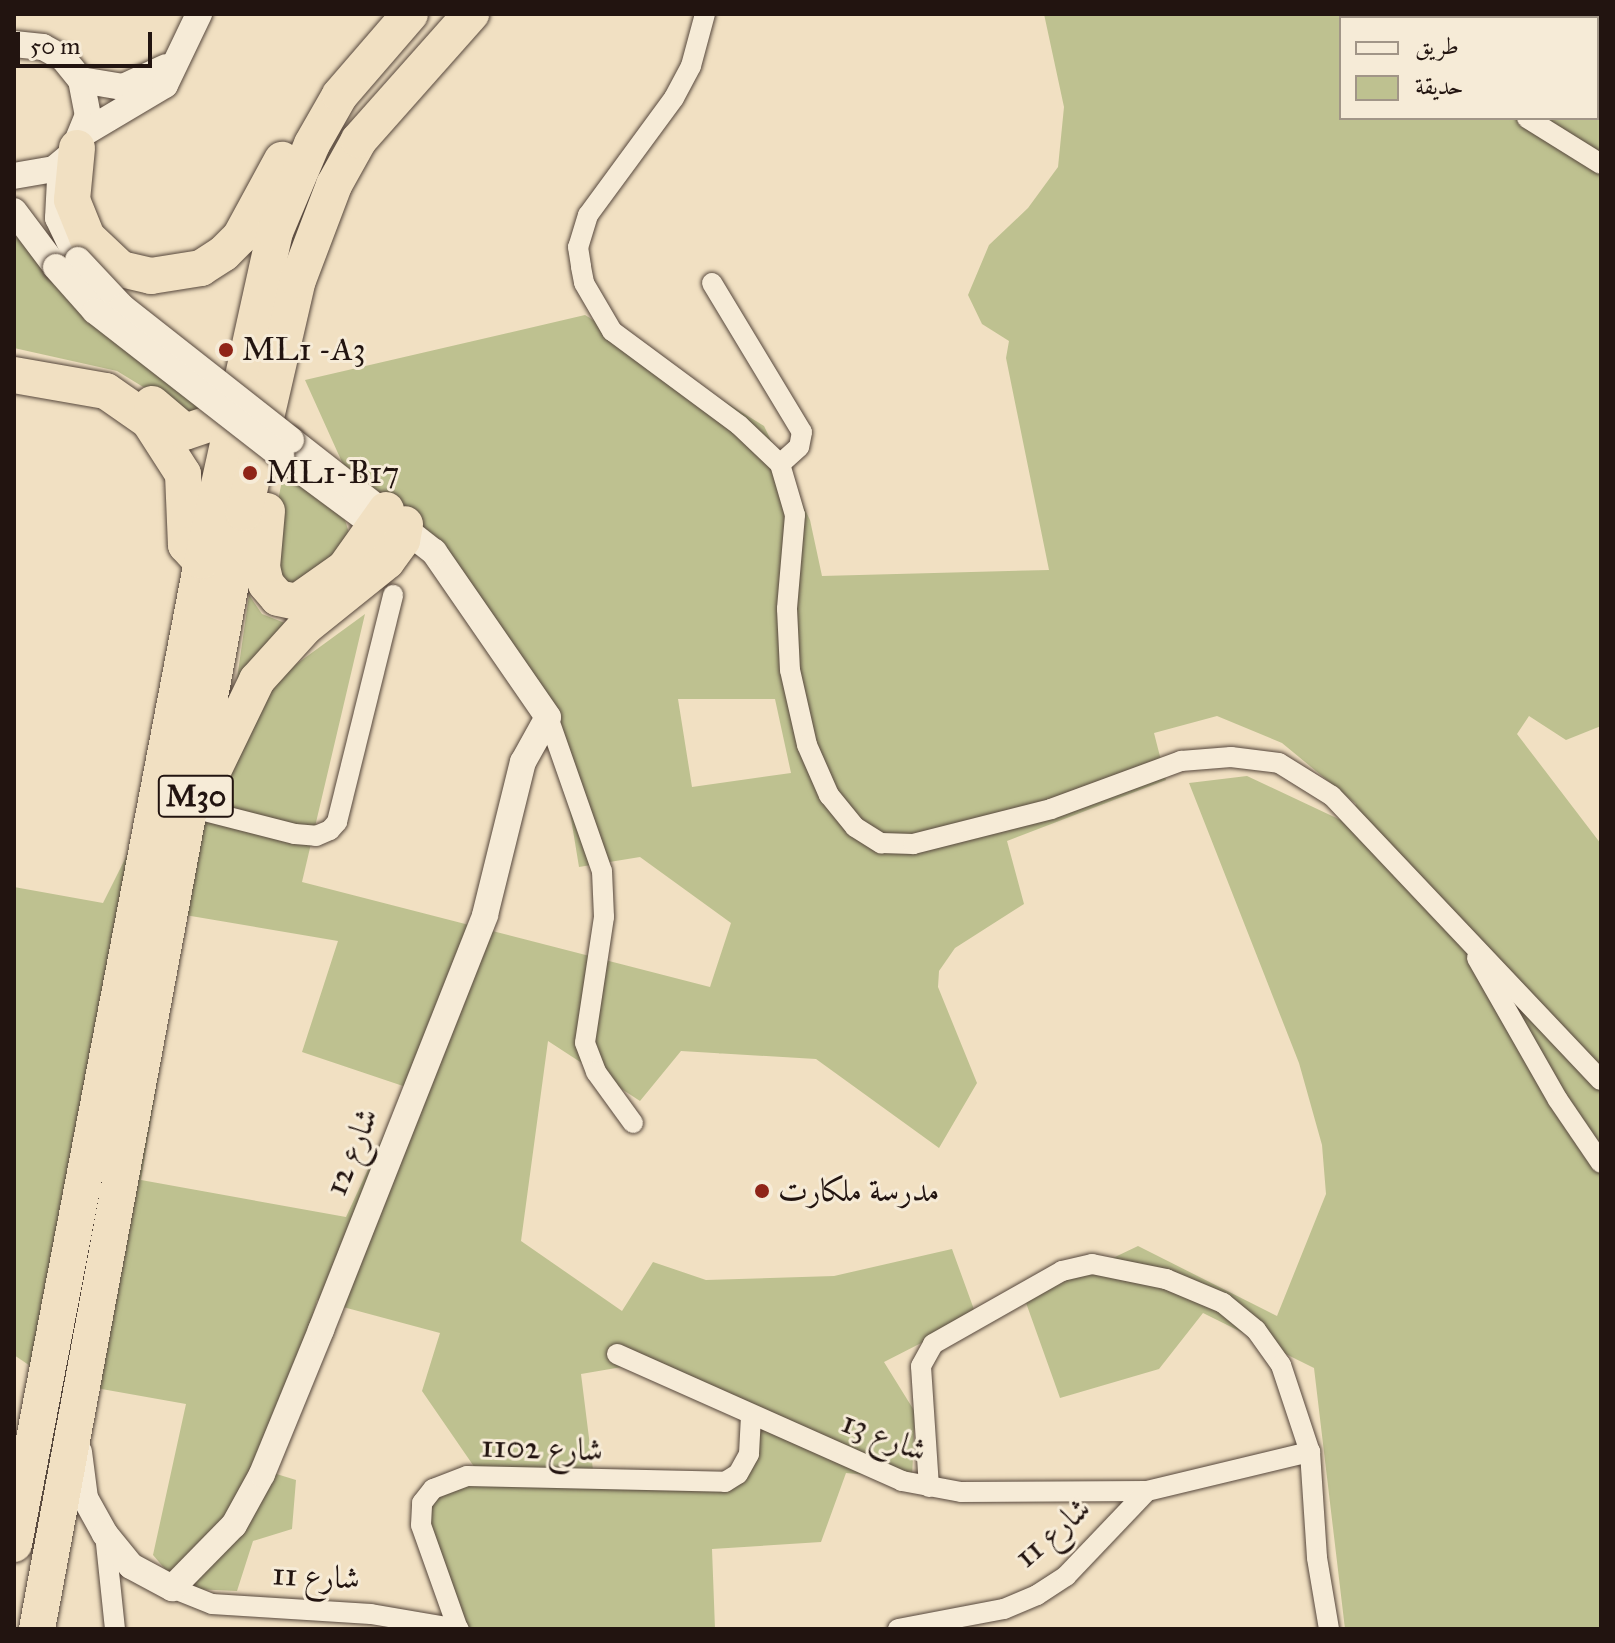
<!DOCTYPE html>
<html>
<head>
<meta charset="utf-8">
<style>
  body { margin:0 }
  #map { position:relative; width:1615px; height:1643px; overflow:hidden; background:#f1e0c2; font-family:"IM FELL Great Primer",Amiri,serif }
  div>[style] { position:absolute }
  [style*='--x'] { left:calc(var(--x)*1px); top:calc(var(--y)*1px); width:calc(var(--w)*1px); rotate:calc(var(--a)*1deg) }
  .green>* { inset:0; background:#bec190 }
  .roads { filter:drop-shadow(0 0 2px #56473c) drop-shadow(0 0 2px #56473c) }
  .minor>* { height:20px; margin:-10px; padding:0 10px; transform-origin:10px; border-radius:10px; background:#f6ebd7 }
  .tertiary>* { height:26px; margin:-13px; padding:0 13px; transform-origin:13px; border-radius:13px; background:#f6ebd7 }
  .motorway>* { height:36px; margin:-18px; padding:0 18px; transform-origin:18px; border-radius:18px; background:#f1e0c2 }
  .bridges { filter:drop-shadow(0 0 2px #56473c) drop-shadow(0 0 2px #56473c) }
  .tertiary-bridge>* { height:26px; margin:-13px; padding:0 13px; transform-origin:13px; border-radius:13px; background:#f6ebd7 }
  .dots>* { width:22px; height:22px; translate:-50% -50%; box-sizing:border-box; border:4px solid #f6ebd7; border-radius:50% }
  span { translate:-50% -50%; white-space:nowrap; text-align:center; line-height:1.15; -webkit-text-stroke:6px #f6ebd7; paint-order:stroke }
  .shield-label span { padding:2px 6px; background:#f6ebd7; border:2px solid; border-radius:6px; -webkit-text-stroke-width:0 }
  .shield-label { font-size:30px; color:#221410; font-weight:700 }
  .poi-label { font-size:32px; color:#221410 }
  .left { translate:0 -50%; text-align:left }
  .street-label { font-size:32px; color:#221410 }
  .frame { position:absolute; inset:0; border:16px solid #221410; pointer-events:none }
  .legend { position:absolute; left:1339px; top:16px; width:260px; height:104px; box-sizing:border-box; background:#f6ebd7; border:2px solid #a19587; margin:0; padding:10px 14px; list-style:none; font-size:24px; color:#221410 }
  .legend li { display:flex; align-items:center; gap:16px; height:40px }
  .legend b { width:40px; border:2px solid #a19587 }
  .scale { position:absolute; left:16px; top:32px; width:136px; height:36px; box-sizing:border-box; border:4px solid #221410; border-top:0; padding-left:10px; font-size:24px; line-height:28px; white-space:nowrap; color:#221410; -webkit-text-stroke:6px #f6ebd7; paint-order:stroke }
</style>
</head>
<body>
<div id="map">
  <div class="green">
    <div style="clip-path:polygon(evenodd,1044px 14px,1601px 14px,1601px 726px,1566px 740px,1529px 716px,1517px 734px,1601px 844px,1601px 1629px,1345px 1629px,1314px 1368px,1203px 1313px,1159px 1369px,1060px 1398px,1025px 1300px,1138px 1246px,1277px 1316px,1326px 1194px,1322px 1145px,1299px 1063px,1189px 783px,1247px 776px,1347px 823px,1356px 804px,1282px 743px,1217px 716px,1154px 733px,1166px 780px,1007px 841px,1024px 904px,955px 948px,939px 971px,938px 987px,977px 1083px,939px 1148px,816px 1059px,681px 1051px,640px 1101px,548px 1041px,521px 1241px,622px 1311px,653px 1262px,706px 1280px,834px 1276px,952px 1249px,976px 1315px,884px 1362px,915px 1412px,912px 1479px,846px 1473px,821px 1542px,712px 1549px,715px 1629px,440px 1629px,456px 1607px,421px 1499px,475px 1468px,422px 1391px,440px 1333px,317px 1300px,270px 1472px,296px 1480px,292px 1529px,253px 1541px,237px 1591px,193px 1589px,171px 1576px,153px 1555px,186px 1404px,51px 1380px,14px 1355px,14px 887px,103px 903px,180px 749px,365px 614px,302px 882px,710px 987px,731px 923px,640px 857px,579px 867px,567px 794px,543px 725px,445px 581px,346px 471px,305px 380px,585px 315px,764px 426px,810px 520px,822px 576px,1049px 570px,1006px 358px,1009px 341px,982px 324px,968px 295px,989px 245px,1028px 208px,1058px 167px,1064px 107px,1044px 14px,1341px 18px,1597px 18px,1597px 118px,1341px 118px,1341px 18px,1044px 14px,775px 699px,791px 773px,692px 787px,678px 699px,775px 699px,1044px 14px,185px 915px,338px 941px,302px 1052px,406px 1087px,346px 1217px,141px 1180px,185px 915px,1044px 14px,622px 1367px,750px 1421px,742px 1479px,594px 1478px,581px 1374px,622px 1367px)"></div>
    <div style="clip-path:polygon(14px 234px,67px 299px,209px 413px,202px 418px,171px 404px,117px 371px,14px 348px)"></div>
    <div style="clip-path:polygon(284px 471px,345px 520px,349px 533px,347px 544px,293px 589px,272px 568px,270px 539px)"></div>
    <div style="clip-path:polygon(249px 595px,262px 614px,290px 625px,236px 686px)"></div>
  </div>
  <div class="roads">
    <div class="minor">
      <div style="--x:705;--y:14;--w:54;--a:105.1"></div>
      <div style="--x:691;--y:66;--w:36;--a:118"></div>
      <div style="--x:674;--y:98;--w:145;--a:126.3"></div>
      <div style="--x:588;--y:215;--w:34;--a:107"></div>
      <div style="--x:578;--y:247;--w:20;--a:81"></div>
      <div style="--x:581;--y:267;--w:16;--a:79"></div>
      <div style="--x:584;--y:283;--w:56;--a:59.7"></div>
      <div style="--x:612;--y:331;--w:158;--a:36.5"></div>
      <div style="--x:739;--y:425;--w:57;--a:43.6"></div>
      <div style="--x:780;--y:464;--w:53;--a:73.6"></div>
      <div style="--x:795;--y:515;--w:94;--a:94.9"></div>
      <div style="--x:787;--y:609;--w:61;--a:87.2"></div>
      <div style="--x:790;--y:670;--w:77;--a:77.2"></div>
      <div style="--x:807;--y:745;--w:55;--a:66.3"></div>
      <div style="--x:829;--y:795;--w:41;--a:50.9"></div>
      <div style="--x:855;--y:827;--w:31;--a:32"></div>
      <div style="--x:881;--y:843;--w:32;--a:2"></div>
      <div style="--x:913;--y:844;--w:142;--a:-14.2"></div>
      <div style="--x:1051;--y:809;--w:139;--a:-20.3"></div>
      <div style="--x:1181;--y:761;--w:50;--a:-4.6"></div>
      <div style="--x:1231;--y:757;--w:48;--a:7.1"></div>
      <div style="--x:1279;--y:763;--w:62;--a:31.9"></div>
      <div style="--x:1332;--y:796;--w:391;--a:46.6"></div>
      <div style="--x:1464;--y:14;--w:4;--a:63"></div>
      <div style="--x:1527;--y:118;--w:87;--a:31.9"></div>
      <div style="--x:712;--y:283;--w:174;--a:58.9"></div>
      <div style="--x:802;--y:432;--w:15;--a:101"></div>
      <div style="--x:799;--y:447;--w:25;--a:138"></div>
      <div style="--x:548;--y:717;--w:163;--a:70.7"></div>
      <div style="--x:602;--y:871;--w:46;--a:87.5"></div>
      <div style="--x:604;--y:917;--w:127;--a:98.6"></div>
      <div style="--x:585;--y:1043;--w:31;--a:69"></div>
      <div style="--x:596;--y:1072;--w:63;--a:54"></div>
      <div style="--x:193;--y:808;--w:105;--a:14.3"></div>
      <div style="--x:295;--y:834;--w:21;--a:5"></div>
      <div style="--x:316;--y:836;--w:15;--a:-23"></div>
      <div style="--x:330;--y:830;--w:11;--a:-49"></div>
      <div style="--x:337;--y:822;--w:234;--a:-76.1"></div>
      <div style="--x:1477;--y:958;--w:163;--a:60.3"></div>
      <div style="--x:1558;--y:1100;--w:76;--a:55.7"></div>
      <div style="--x:617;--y:1354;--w:312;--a:24"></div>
      <div style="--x:902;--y:1481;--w:60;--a:10.6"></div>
      <div style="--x:961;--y:1492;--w:186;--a:-0.3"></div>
      <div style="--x:1147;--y:1491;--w:168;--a:-13.5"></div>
      <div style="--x:929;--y:1487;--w:121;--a:-93.8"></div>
      <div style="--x:921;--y:1366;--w:25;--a:-61"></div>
      <div style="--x:933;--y:1344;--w:148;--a:-29.5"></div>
      <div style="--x:1062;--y:1271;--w:31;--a:-13"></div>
      <div style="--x:1092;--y:1264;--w:76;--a:11.5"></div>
      <div style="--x:1166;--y:1279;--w:62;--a:22.8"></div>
      <div style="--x:1223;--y:1303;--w:43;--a:39.3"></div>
      <div style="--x:1256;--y:1330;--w:43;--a:54.5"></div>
      <div style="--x:1281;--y:1365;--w:92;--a:71.6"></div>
      <div style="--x:1310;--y:1452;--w:106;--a:86.2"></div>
      <div style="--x:1317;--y:1558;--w:72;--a:80.4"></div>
      <div style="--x:105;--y:1534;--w:96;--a:84"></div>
      <div style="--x:172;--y:1588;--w:43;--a:21.8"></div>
      <div style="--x:212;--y:1604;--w:159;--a:3.6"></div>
      <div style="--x:371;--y:1614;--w:89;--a:9.7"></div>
      <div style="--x:458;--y:1629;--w:110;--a:-109.6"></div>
      <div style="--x:421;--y:1525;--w:22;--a:-87"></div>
      <div style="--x:422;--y:1503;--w:18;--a:-52"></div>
      <div style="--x:433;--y:1489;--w:36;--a:-21"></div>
      <div style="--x:467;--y:1476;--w:258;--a:1.3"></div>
      <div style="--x:725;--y:1482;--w:15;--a:-32"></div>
      <div style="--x:738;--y:1474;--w:23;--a:-61"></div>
      <div style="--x:749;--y:1454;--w:39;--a:-87"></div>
      <div style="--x:898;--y:1629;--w:108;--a:-10.7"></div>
      <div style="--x:1004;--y:1609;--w:36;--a:-23"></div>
      <div style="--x:1037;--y:1595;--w:35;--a:-33"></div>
      <div style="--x:1066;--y:1576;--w:117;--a:-46.4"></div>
    </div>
    <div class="tertiary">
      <div style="--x:14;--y:44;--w:29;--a:6"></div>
      <div style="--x:43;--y:47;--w:23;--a:29"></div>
      <div style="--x:63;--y:58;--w:28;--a:51"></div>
      <div style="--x:81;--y:80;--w:36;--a:79"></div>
      <div style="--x:88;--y:115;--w:42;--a:112.3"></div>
      <div style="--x:72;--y:154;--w:23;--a:140"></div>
      <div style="--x:54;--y:169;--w:41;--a:170.1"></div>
      <div style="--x:81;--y:80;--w:43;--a:9.5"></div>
      <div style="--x:123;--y:87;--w:47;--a:-24.9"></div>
      <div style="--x:84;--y:133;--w:94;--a:-30.7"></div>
      <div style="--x:165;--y:85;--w:79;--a:-64.4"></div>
      <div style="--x:60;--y:180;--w:38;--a:93"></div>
      <div style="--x:58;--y:218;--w:47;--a:64.5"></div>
      <div style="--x:14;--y:211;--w:70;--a:53.1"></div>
      <div style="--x:281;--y:456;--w:134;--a:36.5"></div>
      <div style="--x:79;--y:1452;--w:46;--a:82.6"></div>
      <div style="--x:85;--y:1498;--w:41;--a:60.9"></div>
      <div style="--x:105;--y:1534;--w:41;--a:50.9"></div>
      <div style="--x:131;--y:1566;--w:47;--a:28.2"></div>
      <div style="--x:172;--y:1588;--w:88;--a:-45.5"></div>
      <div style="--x:234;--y:1525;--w:58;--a:-61.2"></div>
      <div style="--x:262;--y:1474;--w:156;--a:-67.7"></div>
      <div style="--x:321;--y:1330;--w:446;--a:-68.4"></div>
      <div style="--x:485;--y:915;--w:158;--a:-76.1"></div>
      <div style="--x:523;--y:762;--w:51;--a:-60.9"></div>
      <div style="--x:548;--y:717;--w:201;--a:-124.6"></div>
      <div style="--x:434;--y:552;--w:182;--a:-141.9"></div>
    </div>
    <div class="motorway">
      <div style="--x:77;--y:148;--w:52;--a:95.5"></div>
      <div style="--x:72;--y:200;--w:40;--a:68"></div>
      <div style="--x:87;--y:237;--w:47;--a:43.3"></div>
      <div style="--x:121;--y:269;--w:31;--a:13"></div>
      <div style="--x:151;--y:276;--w:51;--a:-9.1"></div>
      <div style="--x:201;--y:268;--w:27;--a:-33"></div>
      <div style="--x:224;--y:253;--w:23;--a:-45"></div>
      <div style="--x:240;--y:237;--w:88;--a:-61.4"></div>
      <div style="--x:14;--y:375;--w:93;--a:9.9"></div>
      <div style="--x:106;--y:391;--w:52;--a:34.9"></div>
      <div style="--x:149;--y:421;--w:63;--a:57.3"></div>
      <div style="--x:183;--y:474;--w:71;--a:87.6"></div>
      <div style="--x:186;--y:545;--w:18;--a:47"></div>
      <div style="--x:152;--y:404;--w:43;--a:40.3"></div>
      <div style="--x:185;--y:432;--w:31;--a:-19"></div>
      <div style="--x:214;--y:422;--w:28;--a:-41"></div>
      <div style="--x:267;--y:511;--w:56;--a:95.1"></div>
      <div style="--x:262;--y:567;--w:17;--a:77"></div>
      <div style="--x:266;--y:584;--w:18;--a:49"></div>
      <div style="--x:278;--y:598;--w:19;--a:12"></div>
      <div style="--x:297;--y:602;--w:59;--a:-35.3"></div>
      <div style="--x:345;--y:568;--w:71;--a:-54.7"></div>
      <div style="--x:215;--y:767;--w:97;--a:-64.2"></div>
      <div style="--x:257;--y:680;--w:72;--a:-47.8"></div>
      <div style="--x:305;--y:627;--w:105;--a:-38.8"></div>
      <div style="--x:387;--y:561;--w:26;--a:-54"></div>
      <div style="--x:402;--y:540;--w:16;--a:-79"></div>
      <div style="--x:14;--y:1544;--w:1001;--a:-79.17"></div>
      <div style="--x:202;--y:561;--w:337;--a:-77.5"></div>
      <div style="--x:275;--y:232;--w:95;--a:-67.2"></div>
      <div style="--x:312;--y:144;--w:56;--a:-60.3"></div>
      <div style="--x:340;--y:95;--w:107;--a:-49.2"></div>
      <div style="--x:37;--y:1629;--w:1135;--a:-79.49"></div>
      <div style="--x:244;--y:513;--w:239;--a:-77"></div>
      <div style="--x:298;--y:280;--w:102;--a:-69.2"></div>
      <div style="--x:334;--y:185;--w:51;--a:-60.9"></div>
      <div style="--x:359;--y:140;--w:169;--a:-48.4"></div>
    </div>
  </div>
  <div class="bridges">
    <div class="tertiary-bridge">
      <div style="--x:78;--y:260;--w:64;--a:46.9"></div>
      <div style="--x:122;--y:307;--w:215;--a:38.2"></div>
      <div style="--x:56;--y:267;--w:59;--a:48.4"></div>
      <div style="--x:95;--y:311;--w:236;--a:37.9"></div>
    </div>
  </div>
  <div class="dots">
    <div style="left:226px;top:350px;background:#8f2418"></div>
    <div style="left:250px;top:473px;background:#8f2418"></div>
    <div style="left:762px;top:1191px;background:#8f2418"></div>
  </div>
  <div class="shield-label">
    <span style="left:196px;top:796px">M30</span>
  </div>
  <div class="poi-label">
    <span class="left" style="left:242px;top:350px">ML1 -A3</span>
    <span class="left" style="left:266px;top:473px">ML1-B17</span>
    <span class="left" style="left:778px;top:1191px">مدرسة ملكارت</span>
  </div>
  <div class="street-label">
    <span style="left:352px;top:1152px;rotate:-68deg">شارع 12</span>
    <span style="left:884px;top:1437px;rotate:21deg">شارع 13</span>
    <span style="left:542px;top:1449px;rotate:2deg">شارع 1102</span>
    <span style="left:1053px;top:1533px;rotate:-41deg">شارع 11</span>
    <span style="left:316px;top:1577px;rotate:3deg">شارع 11</span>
  </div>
  <div class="frame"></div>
  <ul class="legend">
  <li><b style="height:10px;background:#f6ebd7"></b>طريق</li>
  <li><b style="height:22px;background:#bec190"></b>حديقة</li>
  </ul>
  <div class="scale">50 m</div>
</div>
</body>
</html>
